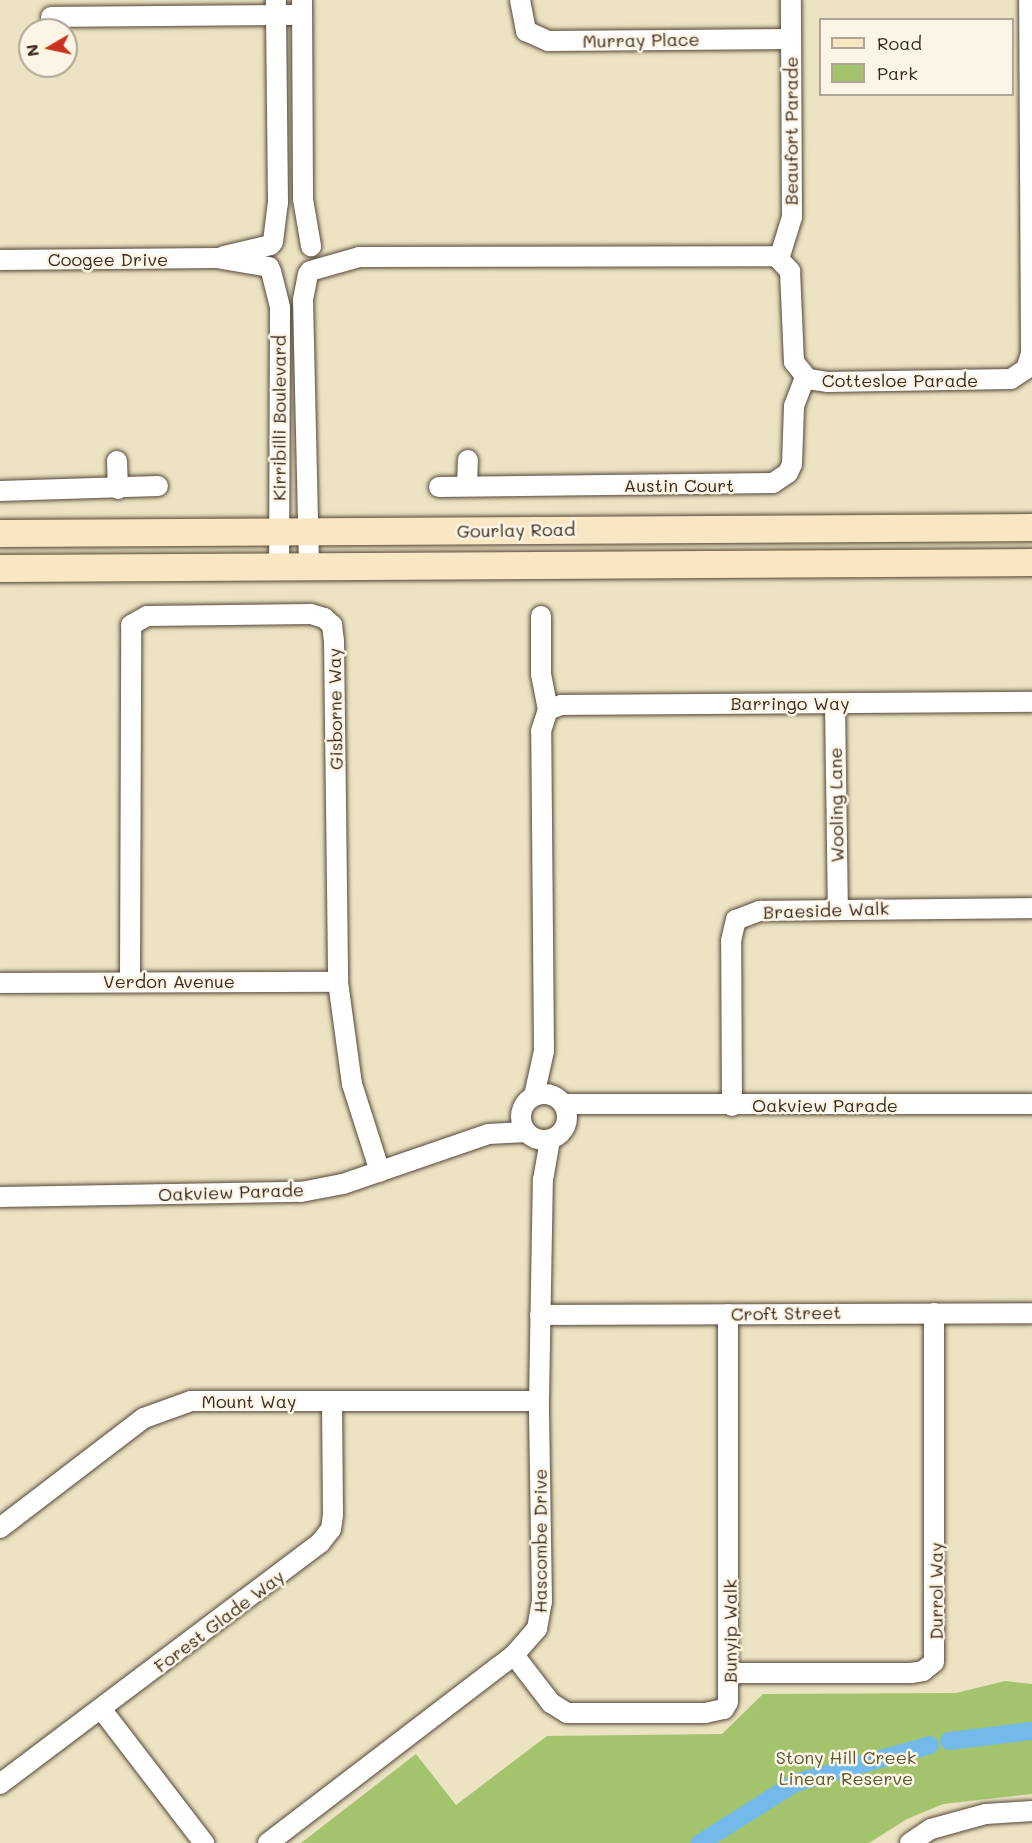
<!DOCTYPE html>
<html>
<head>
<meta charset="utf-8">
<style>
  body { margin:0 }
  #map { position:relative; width:1032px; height:1843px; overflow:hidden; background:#ebe3c2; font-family:Mali,sans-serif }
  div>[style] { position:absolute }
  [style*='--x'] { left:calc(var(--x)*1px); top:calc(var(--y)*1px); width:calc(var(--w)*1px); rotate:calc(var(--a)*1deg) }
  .green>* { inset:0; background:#a3c36c }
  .canal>* { height:18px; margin:-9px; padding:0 9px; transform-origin:9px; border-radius:9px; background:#73baeb }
  .roads { filter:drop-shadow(0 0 2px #554637) drop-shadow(0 0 2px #554637) }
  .street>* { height:20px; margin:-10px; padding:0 10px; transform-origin:10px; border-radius:10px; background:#fff }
  .street>.ring { margin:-10px; padding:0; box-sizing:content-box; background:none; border:20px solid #fff; border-radius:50% }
  .secondary>* { height:27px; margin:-13.5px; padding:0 13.5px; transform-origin:13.5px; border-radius:13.5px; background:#f9e7c3 }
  span { translate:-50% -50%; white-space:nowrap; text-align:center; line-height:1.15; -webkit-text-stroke:5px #fcf5e5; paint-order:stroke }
  .street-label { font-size:18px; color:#3b2a1e }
  .park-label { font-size:18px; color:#5a5835 }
  .legend { position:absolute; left:819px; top:18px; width:195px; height:78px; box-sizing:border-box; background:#fcf5e5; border:2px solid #afa495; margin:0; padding:8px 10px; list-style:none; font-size:18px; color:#3b2a1e }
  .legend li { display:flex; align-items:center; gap:12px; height:30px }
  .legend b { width:30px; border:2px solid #afa495 }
  .north { position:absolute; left:18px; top:18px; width:60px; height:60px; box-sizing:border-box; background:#fcf5e5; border:2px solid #afa495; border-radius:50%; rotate:261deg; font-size:16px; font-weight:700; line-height:24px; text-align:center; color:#3b2a1e }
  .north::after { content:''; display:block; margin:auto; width:21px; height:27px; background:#c8321e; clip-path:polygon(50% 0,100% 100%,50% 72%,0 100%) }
</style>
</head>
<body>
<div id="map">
  <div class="green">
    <div style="clip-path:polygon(1005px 1681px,1032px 1684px,1032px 1794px,943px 1804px,907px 1819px,869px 1843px,301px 1843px,416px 1754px,456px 1805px,547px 1736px,722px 1734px,763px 1694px,956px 1693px)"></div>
  </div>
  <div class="canal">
    <div style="--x:949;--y:1741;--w:84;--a:-6.9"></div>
    <div style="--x:700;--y:1843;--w:112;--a:-32.3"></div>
    <div style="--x:795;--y:1783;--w:140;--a:-15.7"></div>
  </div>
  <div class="roads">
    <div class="street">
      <div style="--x:302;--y:0;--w:199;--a:89.7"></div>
      <div style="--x:303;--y:199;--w:48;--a:80.3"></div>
      <div style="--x:520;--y:0;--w:32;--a:79"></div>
      <div style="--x:526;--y:31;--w:24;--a:24"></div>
      <div style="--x:548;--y:41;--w:243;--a:-0.5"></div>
      <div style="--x:51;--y:17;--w:251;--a:-0.5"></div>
      <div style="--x:273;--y:242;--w:38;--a:-83"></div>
      <div style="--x:278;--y:204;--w:204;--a:-90.6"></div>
      <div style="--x:224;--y:256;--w:48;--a:-13.2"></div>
      <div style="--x:779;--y:259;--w:44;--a:-72.8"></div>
      <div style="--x:792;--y:217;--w:217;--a:-90.3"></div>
      <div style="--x:0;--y:260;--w:216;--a:-0.5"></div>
      <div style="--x:216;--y:258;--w:54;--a:9.6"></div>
      <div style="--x:271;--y:271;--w:38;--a:76"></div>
      <div style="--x:280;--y:308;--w:258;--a:90.2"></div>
      <div style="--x:310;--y:271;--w:51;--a:-15.9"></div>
      <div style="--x:359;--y:257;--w:417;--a:-0.1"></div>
      <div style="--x:776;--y:256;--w:21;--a:47"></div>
      <div style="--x:790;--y:271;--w:91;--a:87.5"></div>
      <div style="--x:794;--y:362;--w:22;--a:51"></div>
      <div style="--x:808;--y:379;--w:19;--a:9"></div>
      <div style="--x:827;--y:382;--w:184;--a:-0.9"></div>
      <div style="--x:1011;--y:379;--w:18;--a:-34"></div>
      <div style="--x:1026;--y:369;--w:16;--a:-72"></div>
      <div style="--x:1031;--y:354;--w:354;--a:-90.3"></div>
      <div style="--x:308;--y:274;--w:26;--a:101"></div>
      <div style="--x:303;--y:300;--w:266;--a:88.7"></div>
      <div style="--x:117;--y:461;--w:28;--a:88"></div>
      <div style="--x:467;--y:486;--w:26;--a:-88"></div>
      <div style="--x:439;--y:487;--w:334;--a:-0.7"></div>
      <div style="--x:773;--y:483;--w:18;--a:-34"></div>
      <div style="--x:788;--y:473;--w:10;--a:-66"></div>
      <div style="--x:792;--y:464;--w:58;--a:-88"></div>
      <div style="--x:794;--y:406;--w:31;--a:-69"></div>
      <div style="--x:0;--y:491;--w:158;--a:-1.8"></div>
      <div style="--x:541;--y:616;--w:58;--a:90"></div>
      <div style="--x:541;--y:674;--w:37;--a:79"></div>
      <div style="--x:835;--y:703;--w:205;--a:89.2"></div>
      <div style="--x:130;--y:981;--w:356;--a:-89.8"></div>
      <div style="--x:131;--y:625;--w:18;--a:-29"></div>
      <div style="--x:147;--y:616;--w:164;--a:-0.7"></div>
      <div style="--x:311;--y:614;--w:14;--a:17"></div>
      <div style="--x:324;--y:618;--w:11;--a:41"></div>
      <div style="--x:332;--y:625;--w:16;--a:83"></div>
      <div style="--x:334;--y:641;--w:341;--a:89.3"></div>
      <div style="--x:338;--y:982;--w:103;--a:82.2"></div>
      <div style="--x:352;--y:1084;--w:92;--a:72.3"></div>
      <div style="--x:0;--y:983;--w:338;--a:-0.2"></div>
      <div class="ring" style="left:521px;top:1094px;width:26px;height:26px"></div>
      <div style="--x:534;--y:1096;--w:46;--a:-77.5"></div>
      <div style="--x:544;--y:1051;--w:320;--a:-90.5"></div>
      <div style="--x:541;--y:731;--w:22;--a:-72"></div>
      <div style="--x:548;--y:710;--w:14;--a:-21"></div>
      <div style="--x:561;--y:705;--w:471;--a:-0.4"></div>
      <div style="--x:564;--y:1104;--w:468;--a:0"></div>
      <div style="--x:732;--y:1106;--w:165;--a:-90.3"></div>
      <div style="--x:731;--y:941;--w:22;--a:-77"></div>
      <div style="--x:736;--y:920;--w:26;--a:-21"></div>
      <div style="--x:760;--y:911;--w:272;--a:-0.6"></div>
      <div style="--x:0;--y:1197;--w:301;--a:-1"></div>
      <div style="--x:301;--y:1192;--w:43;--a:-10.8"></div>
      <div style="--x:343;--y:1184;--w:153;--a:-19"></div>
      <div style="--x:488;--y:1134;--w:38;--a:-3"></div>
      <div style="--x:540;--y:1315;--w:492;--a:-0.2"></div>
      <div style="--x:0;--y:1528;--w:181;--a:-37.4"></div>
      <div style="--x:144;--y:1418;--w:50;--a:-19.9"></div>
      <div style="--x:191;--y:1401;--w:348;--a:0"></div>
      <div style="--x:514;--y:1655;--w:61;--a:52.4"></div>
      <div style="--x:551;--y:1703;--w:19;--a:32"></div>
      <div style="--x:567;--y:1713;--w:138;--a:0"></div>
      <div style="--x:705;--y:1713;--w:19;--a:-12"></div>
      <div style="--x:724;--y:1709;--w:8;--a:-60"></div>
      <div style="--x:728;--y:1702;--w:388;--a:-90"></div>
      <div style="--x:730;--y:1673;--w:181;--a:0"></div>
      <div style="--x:911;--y:1673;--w:12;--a:-9"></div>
      <div style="--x:923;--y:1671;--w:14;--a:-39"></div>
      <div style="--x:934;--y:1662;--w:349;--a:-90"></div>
      <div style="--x:102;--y:1710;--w:168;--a:52.5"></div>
      <div style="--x:0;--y:1784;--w:401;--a:-37"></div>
      <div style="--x:320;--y:1543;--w:18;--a:-52"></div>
      <div style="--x:331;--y:1529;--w:15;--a:-82"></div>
      <div style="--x:333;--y:1514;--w:112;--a:-90.5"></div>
      <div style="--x:268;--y:1843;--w:310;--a:-37.4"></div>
      <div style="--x:514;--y:1655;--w:35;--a:-49"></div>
      <div style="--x:537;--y:1629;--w:27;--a:-80"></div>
      <div style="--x:542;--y:1602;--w:201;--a:-90.9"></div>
      <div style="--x:539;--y:1401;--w:221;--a:-89"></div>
      <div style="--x:543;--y:1180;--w:41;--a:-80.1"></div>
      <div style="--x:910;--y:1843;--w:25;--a:-34"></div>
      <div style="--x:931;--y:1829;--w:57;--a:-15.3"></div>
      <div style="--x:986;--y:1814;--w:46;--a:-3.7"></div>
    </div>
    <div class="secondary">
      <div style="--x:0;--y:533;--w:1032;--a:-0.33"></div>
      <div style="--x:0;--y:568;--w:1032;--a:-0.33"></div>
    </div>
  </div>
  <div class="street-label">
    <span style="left:641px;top:40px;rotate:-1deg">Murray Place</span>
    <span style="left:791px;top:131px;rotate:-90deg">Beaufort Parade</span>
    <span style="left:108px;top:259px">Coogee Drive</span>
    <span style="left:900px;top:380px">Cottesloe Parade</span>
    <span style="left:279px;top:418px;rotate:-90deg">Kirribilli Boulevard</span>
    <span style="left:679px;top:485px">Austin Court</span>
    <span style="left:516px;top:530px;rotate:-1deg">Gourlay Road</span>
    <span style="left:790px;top:703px">Barringo Way</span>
    <span style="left:335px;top:709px;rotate:-91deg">Gisborne Way</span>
    <span style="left:836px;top:805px;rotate:-91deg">Wooling Lane</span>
    <span style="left:826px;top:910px;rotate:-2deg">Braeside Walk</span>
    <span style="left:169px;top:981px">Verdon Avenue</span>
    <span style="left:825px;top:1105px">Oakview Parade</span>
    <span style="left:231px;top:1192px;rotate:-2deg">Oakview Parade</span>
    <span style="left:786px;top:1313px;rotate:-1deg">Croft Street</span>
    <span style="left:249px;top:1401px">Mount Way</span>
    <span style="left:540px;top:1541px;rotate:-90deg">Hascombe Drive</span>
    <span style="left:936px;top:1591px;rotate:-90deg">Durrol Way</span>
    <span style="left:219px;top:1621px;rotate:-37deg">Forest Glade Way</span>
    <span style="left:730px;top:1631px;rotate:-90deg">Bunyip Walk</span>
  </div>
  <div class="park-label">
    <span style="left:846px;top:1768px">Stony Hill Creek<br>Linear Reserve</span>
  </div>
  <ul class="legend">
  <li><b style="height:8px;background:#f9e7c3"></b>Road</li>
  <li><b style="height:16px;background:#a3c36c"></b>Park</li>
  </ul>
  <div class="north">N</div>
</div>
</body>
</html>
